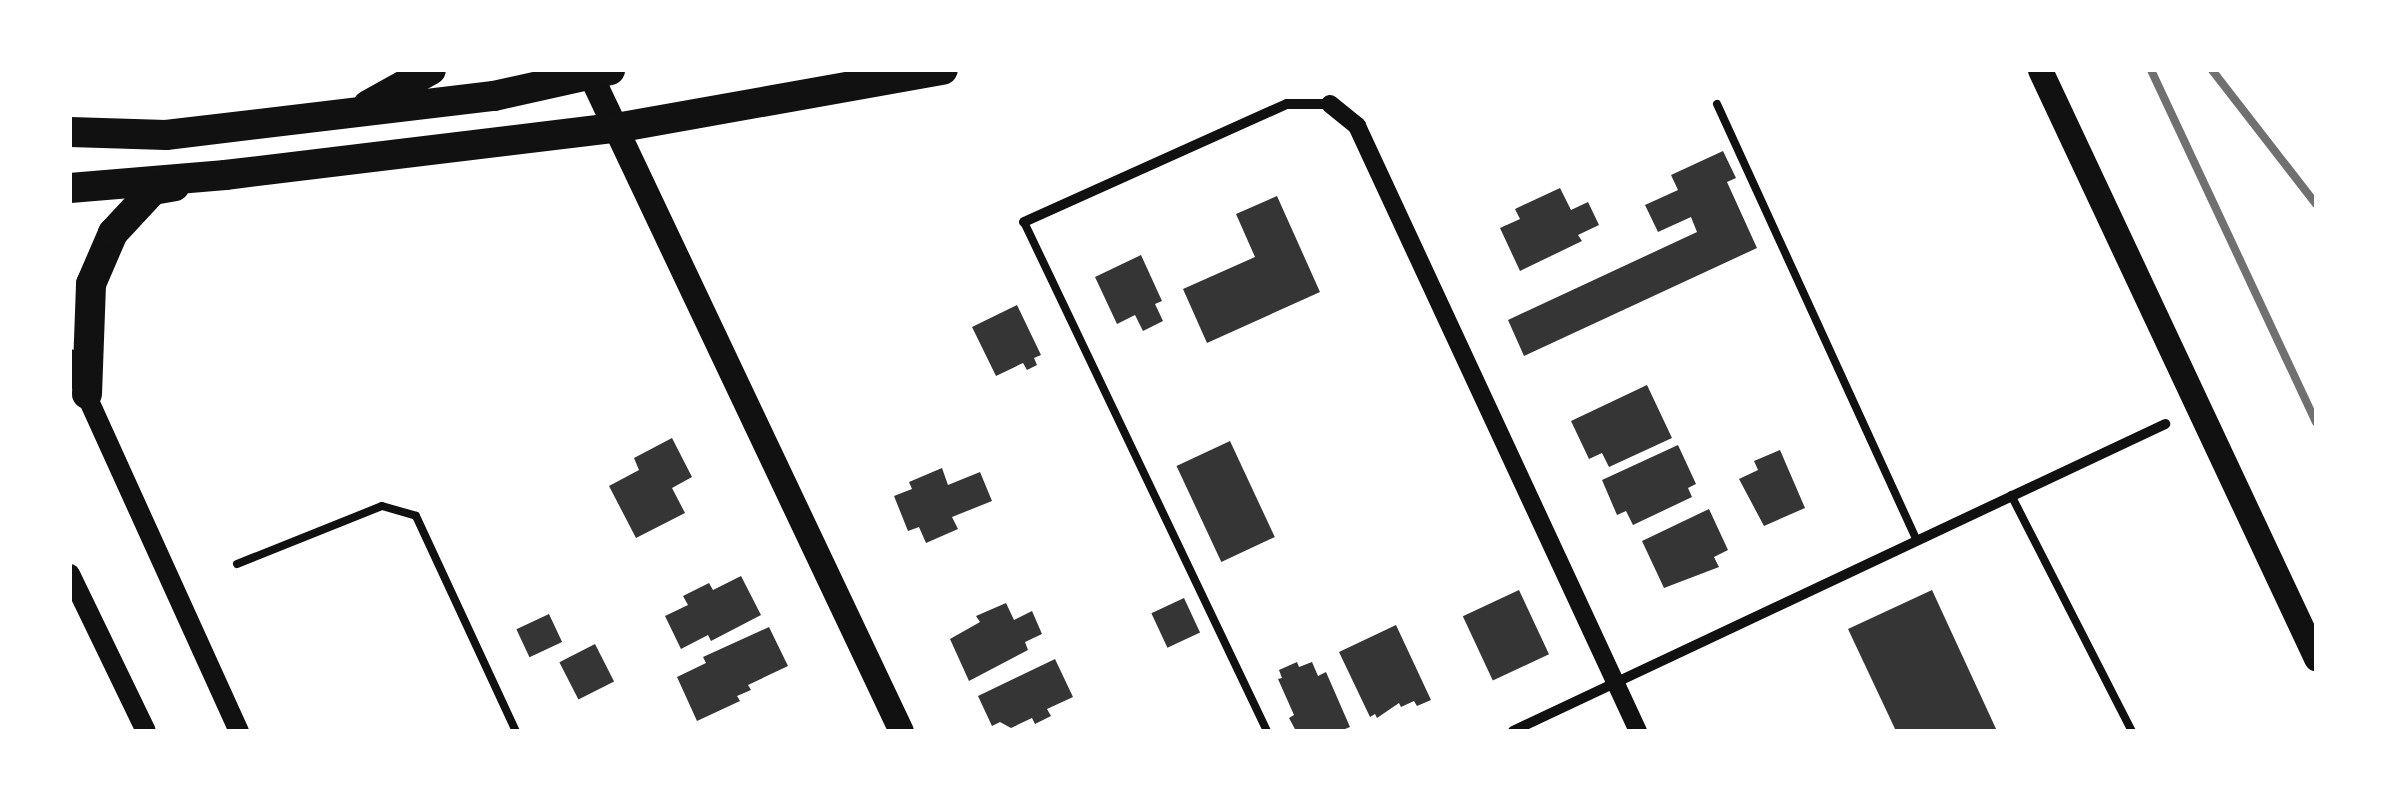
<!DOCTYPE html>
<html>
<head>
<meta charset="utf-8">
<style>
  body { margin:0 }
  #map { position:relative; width:2386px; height:801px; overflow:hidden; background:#fff; font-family:"Fira Sans",sans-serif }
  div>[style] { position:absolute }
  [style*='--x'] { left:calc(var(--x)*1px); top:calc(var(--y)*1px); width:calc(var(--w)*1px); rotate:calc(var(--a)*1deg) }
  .building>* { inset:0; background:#353535; transform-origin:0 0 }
  .service>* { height:8px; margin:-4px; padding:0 4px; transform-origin:4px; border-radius:4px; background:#111 }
  .minor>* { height:10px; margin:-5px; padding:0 5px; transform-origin:5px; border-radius:5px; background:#111 }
  .tertiary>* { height:18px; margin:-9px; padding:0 9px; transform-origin:9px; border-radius:9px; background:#111 }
  .secondary>* { height:20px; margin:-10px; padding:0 10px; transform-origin:10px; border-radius:10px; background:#111 }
  .primary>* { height:25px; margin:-12.5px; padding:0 12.5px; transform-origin:12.5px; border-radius:12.5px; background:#111 }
  .motorway>* { height:30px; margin:-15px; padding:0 15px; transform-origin:15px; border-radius:15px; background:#111 }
  .rail>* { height:8px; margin:-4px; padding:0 4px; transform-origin:4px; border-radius:4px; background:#707070 }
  span { translate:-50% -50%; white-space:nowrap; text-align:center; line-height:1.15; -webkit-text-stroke:9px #fff; paint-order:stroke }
  .frame { position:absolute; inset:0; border:72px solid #fff; pointer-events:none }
</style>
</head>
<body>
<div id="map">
  <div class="building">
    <div style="clip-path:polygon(1723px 151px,1736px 178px,1727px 182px,1757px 248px,1524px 356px,1508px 320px,1697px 232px,1691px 217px,1658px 232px,1645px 205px,1678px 190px,1671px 175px)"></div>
    <div style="clip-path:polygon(1560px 188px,1571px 210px,1588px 202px,1599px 225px,1578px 235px,1582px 241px,1520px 271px,1500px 228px,1520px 219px,1515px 209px)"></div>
    <div style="clip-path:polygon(1277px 196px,1320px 292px,1207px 343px,1183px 289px,1255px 257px,1236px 214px)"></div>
    <div style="clip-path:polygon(1141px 255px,1162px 301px,1155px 304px,1163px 321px,1143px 331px,1135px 315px,1117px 324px,1095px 277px)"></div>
    <div style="clip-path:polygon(1017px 305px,1041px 355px,1034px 358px,1037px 365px,1027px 370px,1023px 363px,996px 376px,972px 327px)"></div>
    <div style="clip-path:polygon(1647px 385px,1672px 438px,1609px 467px,1602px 453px,1589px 459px,1571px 421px)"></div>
    <div style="clip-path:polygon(672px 438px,692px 477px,672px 488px,685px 513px,636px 538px,609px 486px,639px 470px,634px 458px)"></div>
    <div style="left:1230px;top:441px;width:106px;height:59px;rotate:65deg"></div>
    <div style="clip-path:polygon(1678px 445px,1696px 484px,1688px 488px,1692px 497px,1633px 525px,1626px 511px,1617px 515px,1602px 480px)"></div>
    <div style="clip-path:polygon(1780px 450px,1805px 508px,1764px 526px,1739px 479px,1758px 470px,1754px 461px)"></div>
    <div style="clip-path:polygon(942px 468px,948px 485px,980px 472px,992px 501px,952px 517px,958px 529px,926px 543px,919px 527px,908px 531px,894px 496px,912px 489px,909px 482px)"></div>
    <div style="clip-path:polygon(1709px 509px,1728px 550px,1714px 557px,1719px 567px,1664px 588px,1642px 541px)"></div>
    <div style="clip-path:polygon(741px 576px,761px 615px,711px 641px,708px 635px,681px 649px,665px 616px,688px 605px,683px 596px,709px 583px,713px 590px)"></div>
    <div style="left:1519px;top:590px;width:71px;height:62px;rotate:65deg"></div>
    <div style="clip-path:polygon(1932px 590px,1997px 731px,1896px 731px,1848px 629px)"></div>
    <div style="left:1184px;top:598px;width:38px;height:36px;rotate:65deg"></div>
    <div style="clip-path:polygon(1006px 603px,1014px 620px,1032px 611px,1042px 634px,1025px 642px,1028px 650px,969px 681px,950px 639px,980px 622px,976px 616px)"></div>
    <div style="left:549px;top:614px;width:31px;height:36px;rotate:65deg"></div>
    <div style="clip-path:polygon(1396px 625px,1431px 700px,1417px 706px,1414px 701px,1401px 707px,1399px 703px,1377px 718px,1375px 714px,1370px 717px,1339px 652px)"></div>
    <div style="clip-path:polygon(769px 627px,788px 666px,748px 685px,751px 690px,737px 696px,740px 701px,697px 721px,677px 677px,706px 663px,703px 657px)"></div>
    <div style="left:595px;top:644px;width:42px;height:40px;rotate:63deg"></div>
    <div style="clip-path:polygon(1055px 659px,1073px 697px,1047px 709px,1051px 716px,1035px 724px,1032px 718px,1011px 728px,1000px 722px,992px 726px,978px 696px)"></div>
    <div style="clip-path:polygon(1297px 662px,1299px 667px,1312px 662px,1318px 676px,1326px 672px,1350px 727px,1340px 731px,1296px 731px,1289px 718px,1294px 715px,1278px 679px,1282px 678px,1279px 670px)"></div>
  </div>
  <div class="service">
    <div style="--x:1717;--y:104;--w:477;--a:65.4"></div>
    <div style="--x:1024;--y:222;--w:564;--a:64.48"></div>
    <div style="--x:2011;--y:495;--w:265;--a:62.9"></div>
    <div style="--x:237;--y:564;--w:156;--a:-21.8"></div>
    <div style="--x:382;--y:506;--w:35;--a:16"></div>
    <div style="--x:416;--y:516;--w:237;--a:65.1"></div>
  </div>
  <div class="minor">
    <div style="--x:1024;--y:222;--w:288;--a:-24.2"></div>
    <div style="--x:1287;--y:104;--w:43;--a:0"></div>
    <div style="--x:1513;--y:731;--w:721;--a:-25.21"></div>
  </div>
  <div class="tertiary">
    <div style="--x:1330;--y:104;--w:35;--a:39"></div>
    <div style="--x:1357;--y:126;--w:667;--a:65.09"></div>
  </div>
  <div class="secondary">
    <div style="--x:70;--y:359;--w:409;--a:65.6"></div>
    <div style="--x:70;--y:574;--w:174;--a:64.2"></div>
  </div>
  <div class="primary">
    <div style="--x:588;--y:70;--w:731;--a:64.66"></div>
    <div style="--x:2040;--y:70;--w:650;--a:64.86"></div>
  </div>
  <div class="motorway">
    <div style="--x:368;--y:105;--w:72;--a:-29.1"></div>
    <div style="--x:70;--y:132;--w:96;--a:1.8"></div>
    <div style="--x:166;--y:135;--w:330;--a:-6.8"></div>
    <div style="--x:494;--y:96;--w:119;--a:-12.6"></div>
    <div style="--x:70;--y:188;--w:156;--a:-4.8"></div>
    <div style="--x:225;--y:175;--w:394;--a:-6.9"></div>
    <div style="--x:616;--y:128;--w:332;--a:-10.1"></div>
    <div style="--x:87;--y:394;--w:110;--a:-87.9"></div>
    <div style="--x:91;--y:284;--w:56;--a:-66.7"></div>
    <div style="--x:113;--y:233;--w:59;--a:-47.1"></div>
    <div style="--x:153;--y:190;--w:22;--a:-10"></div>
  </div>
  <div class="rail">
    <div style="--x:2151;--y:70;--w:389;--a:64.9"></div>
    <div style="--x:2212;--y:70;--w:170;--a:52.2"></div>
  </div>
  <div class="frame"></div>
</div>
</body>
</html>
